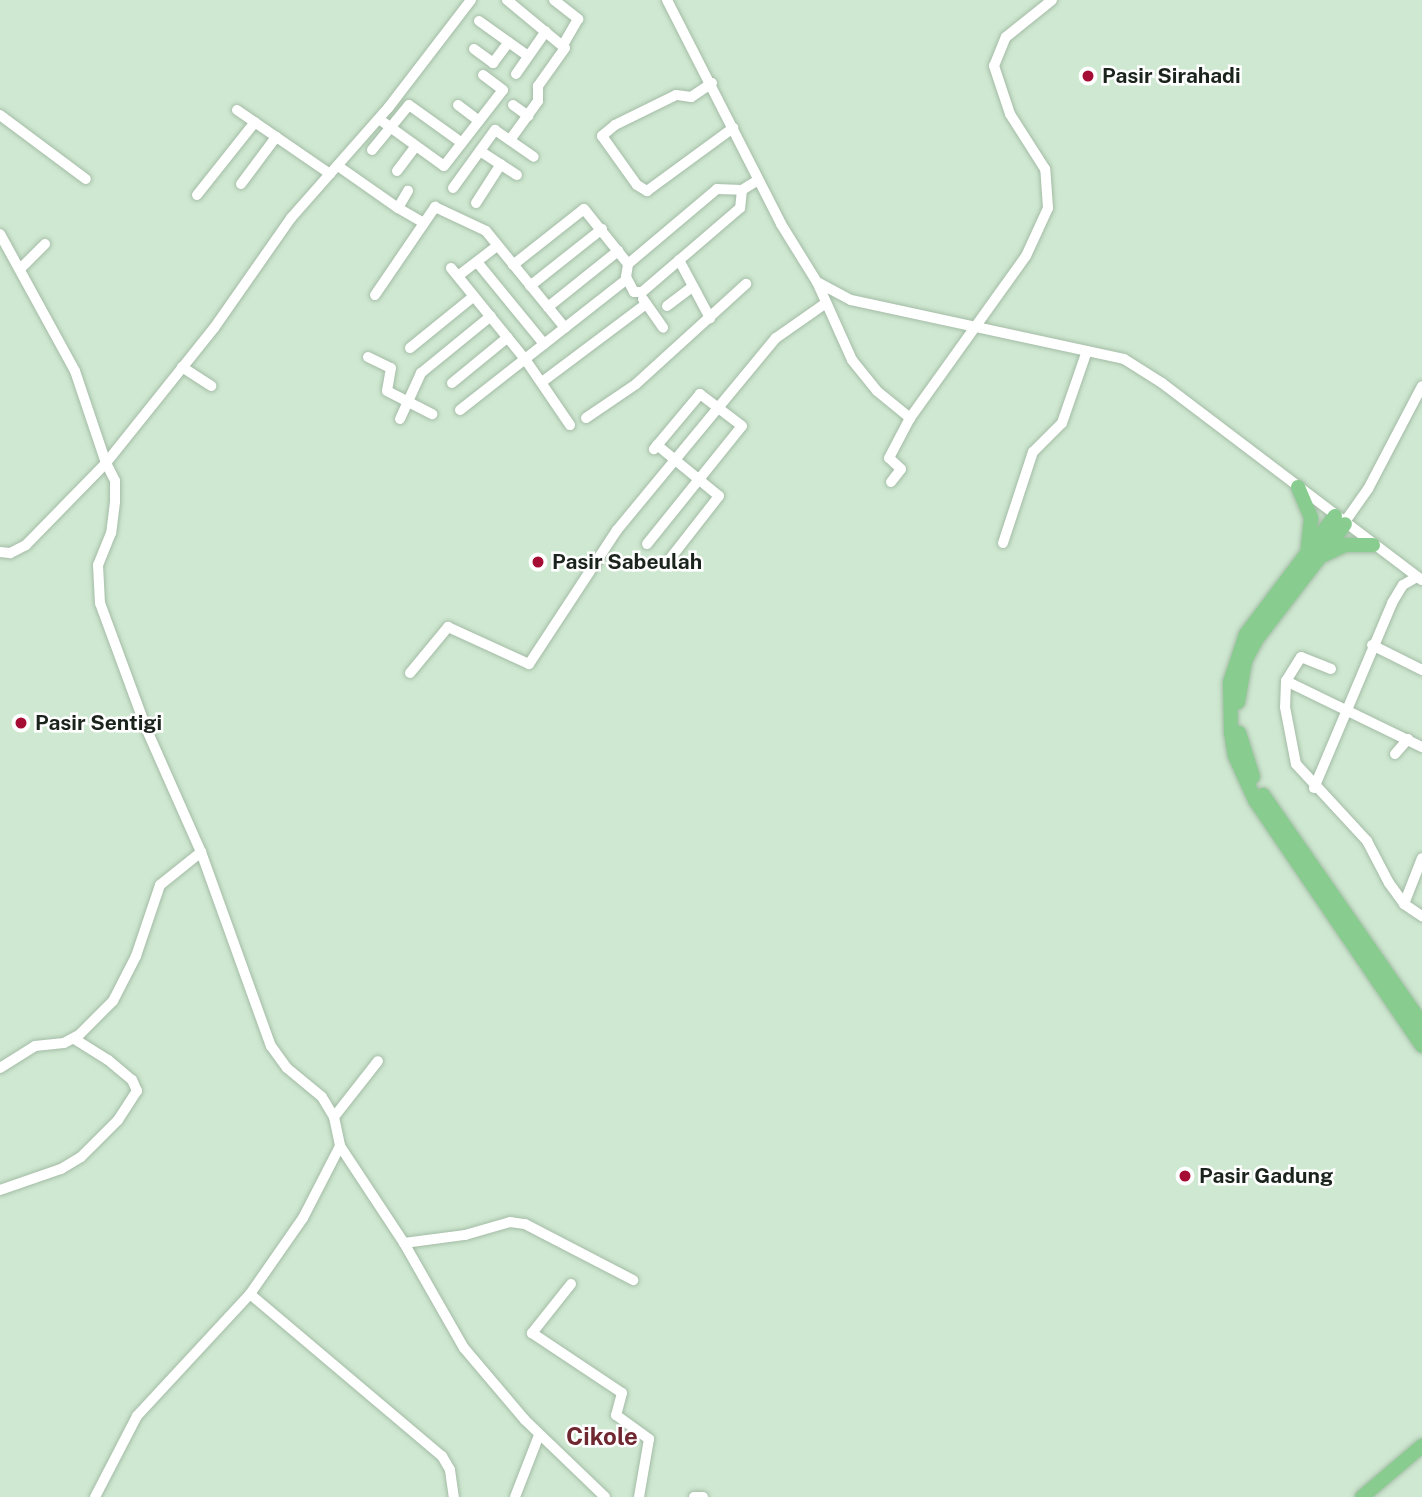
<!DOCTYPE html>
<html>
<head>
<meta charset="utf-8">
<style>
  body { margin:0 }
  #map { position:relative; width:1422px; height:1497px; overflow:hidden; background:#cfe8d1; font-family:"Public Sans",sans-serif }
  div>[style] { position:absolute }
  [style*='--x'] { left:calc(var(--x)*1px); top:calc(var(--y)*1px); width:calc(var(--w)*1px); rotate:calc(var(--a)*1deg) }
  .roads { filter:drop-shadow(0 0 2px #a4bca6) drop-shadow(0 0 2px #a4bca6) }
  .minor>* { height:10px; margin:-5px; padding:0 5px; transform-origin:5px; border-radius:5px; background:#fff }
  .highway>* { height:14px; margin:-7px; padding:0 7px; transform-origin:7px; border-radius:7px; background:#88cc90 }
  .dots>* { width:19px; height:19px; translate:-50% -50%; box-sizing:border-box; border:4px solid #fff; border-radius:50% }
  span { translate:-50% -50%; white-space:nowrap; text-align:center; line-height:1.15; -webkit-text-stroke:5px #fff; paint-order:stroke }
  .poi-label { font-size:21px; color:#1b241c; font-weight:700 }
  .left { translate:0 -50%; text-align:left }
  .quarter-label { font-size:24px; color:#6f2830; font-weight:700 }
</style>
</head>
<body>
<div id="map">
  <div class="roads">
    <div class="minor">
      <div style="--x:471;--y:0;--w:136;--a:127.5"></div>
      <div style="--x:388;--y:108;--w:147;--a:131.4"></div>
      <div style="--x:291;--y:218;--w:134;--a:125"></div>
      <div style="--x:214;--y:328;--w:173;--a:128.7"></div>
      <div style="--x:106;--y:463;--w:20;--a:63"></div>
      <div style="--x:115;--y:481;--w:21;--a:90"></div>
      <div style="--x:115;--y:502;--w:31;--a:97"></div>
      <div style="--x:111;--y:533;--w:35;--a:112"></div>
      <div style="--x:98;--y:565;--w:38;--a:87"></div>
      <div style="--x:100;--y:603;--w:133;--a:69.8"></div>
      <div style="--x:146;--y:728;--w:136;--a:66.1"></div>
      <div style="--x:201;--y:852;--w:206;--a:70.2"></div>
      <div style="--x:271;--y:1046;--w:27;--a:54"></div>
      <div style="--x:287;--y:1068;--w:45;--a:39.6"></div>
      <div style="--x:322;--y:1097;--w:23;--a:59"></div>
      <div style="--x:334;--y:1117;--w:30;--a:78"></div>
      <div style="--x:340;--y:1146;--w:116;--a:56.6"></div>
      <div style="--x:404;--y:1243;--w:121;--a:60.3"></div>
      <div style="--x:464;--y:1348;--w:94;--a:49.7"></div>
      <div style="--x:525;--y:1420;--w:111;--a:43.9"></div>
      <div style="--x:507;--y:0;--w:75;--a:39.6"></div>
      <div style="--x:565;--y:48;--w:47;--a:125.4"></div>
      <div style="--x:538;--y:86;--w:15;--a:90"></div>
      <div style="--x:538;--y:101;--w:48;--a:125.7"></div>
      <div style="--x:554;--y:0;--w:31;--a:38"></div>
      <div style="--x:578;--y:19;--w:30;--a:120"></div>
      <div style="--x:667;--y:0;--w:251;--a:63"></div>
      <div style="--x:781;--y:224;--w:68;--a:58.2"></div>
      <div style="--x:817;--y:282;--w:38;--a:28"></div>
      <div style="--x:851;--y:300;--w:279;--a:12.2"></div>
      <div style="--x:1124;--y:359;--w:45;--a:32.3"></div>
      <div style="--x:1162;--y:383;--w:326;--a:37.2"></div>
      <div style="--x:479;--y:21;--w:60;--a:35.5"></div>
      <div style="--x:474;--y:49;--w:24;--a:36"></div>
      <div style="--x:493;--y:63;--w:26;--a:-53"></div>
      <div style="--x:516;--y:74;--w:52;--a:-55.1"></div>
      <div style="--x:712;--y:83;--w:25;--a:146"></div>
      <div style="--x:691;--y:97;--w:15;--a:-172"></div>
      <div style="--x:676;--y:95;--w:68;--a:153.8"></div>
      <div style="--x:615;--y:125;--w:17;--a:140"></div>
      <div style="--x:602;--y:136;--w:60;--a:54.5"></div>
      <div style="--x:637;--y:185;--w:12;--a:31"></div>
      <div style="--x:647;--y:191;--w:107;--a:-36.2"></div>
      <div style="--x:458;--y:105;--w:26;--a:37"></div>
      <div style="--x:513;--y:105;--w:19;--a:36"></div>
      <div style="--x:237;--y:110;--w:113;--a:34.5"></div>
      <div style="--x:0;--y:115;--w:107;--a:36.7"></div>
      <div style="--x:379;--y:119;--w:80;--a:35.9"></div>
      <div style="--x:444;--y:166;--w:96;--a:-52.2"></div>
      <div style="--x:503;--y:90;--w:25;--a:-143"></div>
      <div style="--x:372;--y:150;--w:58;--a:-50.6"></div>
      <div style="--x:409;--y:105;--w:65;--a:35.6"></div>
      <div style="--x:480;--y:151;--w:44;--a:33"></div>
      <div style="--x:338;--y:166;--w:73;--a:35"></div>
      <div style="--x:398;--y:208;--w:20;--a:-60"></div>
      <div style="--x:397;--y:171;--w:31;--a:-53"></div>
      <div style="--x:241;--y:184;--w:59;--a:-53.3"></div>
      <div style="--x:453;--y:188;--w:72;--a:-54.1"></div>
      <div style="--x:495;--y:130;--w:47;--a:34.7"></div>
      <div style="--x:742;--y:190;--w:18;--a:96"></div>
      <div style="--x:740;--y:208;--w:129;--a:139.4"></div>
      <div style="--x:642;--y:292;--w:8;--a:180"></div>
      <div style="--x:634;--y:292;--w:17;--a:-118"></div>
      <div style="--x:626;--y:277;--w:13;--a:-81"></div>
      <div style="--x:628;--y:264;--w:116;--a:-40.1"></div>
      <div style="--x:717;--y:189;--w:25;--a:2"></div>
      <div style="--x:742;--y:190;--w:19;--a:-32"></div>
      <div style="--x:197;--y:195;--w:93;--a:-51.5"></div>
      <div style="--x:476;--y:203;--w:46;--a:-57.3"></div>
      <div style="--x:398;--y:208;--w:30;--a:30"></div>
      <div style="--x:0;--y:234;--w:156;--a:61.3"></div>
      <div style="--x:75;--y:371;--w:97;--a:71.4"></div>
      <div style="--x:106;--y:463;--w:115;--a:134.3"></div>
      <div style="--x:26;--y:545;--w:18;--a:153"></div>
      <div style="--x:10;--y:553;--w:10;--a:-174"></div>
      <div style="--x:679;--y:260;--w:66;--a:61.9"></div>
      <div style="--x:477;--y:262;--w:106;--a:50.7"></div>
      <div style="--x:513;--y:265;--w:90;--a:-38.3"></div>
      <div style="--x:584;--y:209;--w:70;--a:51.3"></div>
      <div style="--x:21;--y:268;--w:34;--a:-45"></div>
      <div style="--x:451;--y:268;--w:117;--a:50.9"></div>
      <div style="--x:525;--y:359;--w:80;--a:55.7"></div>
      <div style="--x:458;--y:276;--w:49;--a:-37.6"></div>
      <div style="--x:817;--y:282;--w:85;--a:65.8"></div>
      <div style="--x:852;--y:360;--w:40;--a:51"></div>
      <div style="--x:877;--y:391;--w:43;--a:39.3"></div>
      <div style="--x:910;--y:418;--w:199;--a:-54.4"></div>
      <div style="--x:1026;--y:256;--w:53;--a:-65.4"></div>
      <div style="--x:1048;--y:208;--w:39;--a:-94"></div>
      <div style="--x:1045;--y:169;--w:65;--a:-122.5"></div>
      <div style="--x:1010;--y:114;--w:51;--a:-108.4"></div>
      <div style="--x:994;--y:66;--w:31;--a:-68"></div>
      <div style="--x:1006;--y:37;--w:59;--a:-38.8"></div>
      <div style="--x:530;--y:286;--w:92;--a:-38.4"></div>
      <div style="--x:375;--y:295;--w:107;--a:-55.7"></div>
      <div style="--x:435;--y:207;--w:56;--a:25.2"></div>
      <div style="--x:486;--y:231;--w:125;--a:50.8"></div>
      <div style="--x:643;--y:299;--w:35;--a:55"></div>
      <div style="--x:667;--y:306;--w:31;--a:-37"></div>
      <div style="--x:548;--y:307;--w:90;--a:-38.7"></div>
      <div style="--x:410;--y:348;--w:82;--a:-39.1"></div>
      <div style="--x:368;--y:357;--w:25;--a:26"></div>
      <div style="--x:391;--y:368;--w:23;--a:100"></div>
      <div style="--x:387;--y:391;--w:51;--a:27.1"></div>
      <div style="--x:182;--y:367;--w:35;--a:33"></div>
      <div style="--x:542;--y:382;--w:130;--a:-36.9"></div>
      <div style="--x:452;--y:383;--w:72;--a:-39.4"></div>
      <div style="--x:460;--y:410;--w:212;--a:-38.1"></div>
      <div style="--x:586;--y:418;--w:60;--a:-34.2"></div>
      <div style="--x:636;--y:384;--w:149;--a:-42.3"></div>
      <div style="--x:400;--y:419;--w:51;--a:-65.5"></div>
      <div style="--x:421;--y:373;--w:90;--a:-39.2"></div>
      <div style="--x:657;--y:445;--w:80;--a:39.4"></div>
      <div style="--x:719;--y:496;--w:81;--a:128"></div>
      <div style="--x:891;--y:482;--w:16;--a:-52"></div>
      <div style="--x:901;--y:469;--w:16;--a:-137"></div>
      <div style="--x:889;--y:458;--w:45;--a:-62.3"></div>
      <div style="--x:1344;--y:523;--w:42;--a:-54.8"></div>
      <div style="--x:1368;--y:489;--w:116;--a:-62.3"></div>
      <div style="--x:1003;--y:543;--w:96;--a:-71.8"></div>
      <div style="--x:1033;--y:452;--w:41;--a:-45"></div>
      <div style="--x:1062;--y:423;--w:76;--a:-70.9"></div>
      <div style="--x:647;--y:544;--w:151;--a:-51.2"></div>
      <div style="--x:742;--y:426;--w:53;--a:-142.7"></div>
      <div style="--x:700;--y:394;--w:72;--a:129.9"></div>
      <div style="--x:1372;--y:645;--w:56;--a:26.6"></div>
      <div style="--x:1331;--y:669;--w:32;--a:-158"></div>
      <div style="--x:1301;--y:657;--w:28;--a:122"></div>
      <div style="--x:1286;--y:681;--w:26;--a:92"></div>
      <div style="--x:1285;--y:707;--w:58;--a:79.1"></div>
      <div style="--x:1296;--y:764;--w:105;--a:47.3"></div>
      <div style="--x:1367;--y:841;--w:47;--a:62.4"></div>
      <div style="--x:1389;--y:883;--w:26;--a:54"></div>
      <div style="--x:1404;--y:904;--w:22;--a:34"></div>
      <div style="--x:410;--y:673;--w:60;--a:-50.4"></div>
      <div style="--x:448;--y:627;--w:89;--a:24.6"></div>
      <div style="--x:529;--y:664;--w:160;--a:-56.7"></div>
      <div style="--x:617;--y:530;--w:249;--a:-50.4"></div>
      <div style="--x:776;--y:338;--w:61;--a:-35"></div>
      <div style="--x:1286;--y:681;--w:151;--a:25.9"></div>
      <div style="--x:1395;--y:754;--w:20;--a:-49"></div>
      <div style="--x:1314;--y:788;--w:201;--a:-67.1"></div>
      <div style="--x:1392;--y:603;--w:21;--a:-59"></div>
      <div style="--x:1403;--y:585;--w:16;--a:-30"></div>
      <div style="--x:1404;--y:904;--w:49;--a:-68.6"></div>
      <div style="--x:0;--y:1068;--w:41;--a:-32.2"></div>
      <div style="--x:35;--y:1046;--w:29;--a:-6"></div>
      <div style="--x:64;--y:1043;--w:17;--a:-28"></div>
      <div style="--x:79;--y:1035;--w:48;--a:-45"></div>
      <div style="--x:113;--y:1001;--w:51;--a:-62.9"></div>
      <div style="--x:136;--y:956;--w:75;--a:-71.3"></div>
      <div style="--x:160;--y:885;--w:53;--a:-38.8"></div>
      <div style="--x:334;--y:1117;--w:71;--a:-51.8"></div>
      <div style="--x:0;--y:1190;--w:65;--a:-19"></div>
      <div style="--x:61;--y:1169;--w:23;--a:-31"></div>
      <div style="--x:81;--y:1157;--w:52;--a:-45"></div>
      <div style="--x:118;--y:1120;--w:35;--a:-57"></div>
      <div style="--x:137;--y:1091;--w:12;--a:-114"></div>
      <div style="--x:132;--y:1080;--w:31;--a:-140"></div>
      <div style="--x:108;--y:1060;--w:40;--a:-148"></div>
      <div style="--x:404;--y:1243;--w:62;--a:-7.5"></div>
      <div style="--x:465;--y:1235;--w:47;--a:-16.1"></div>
      <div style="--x:510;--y:1222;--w:15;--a:8"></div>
      <div style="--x:525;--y:1224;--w:122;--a:27.4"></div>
      <div style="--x:571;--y:1284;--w:63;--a:128.5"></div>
      <div style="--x:532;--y:1333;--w:108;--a:33.7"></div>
      <div style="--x:622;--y:1393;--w:23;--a:105"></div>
      <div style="--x:616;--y:1415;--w:41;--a:36"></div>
      <div style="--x:649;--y:1439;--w:59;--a:99.8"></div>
      <div style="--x:250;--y:1294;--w:251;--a:40.2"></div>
      <div style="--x:442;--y:1456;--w:16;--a:60"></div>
      <div style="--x:450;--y:1470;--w:27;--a:82"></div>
      <div style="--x:95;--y:1497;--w:91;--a:-62.6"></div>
      <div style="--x:137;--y:1416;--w:166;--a:-47.2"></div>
      <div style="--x:250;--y:1294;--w:93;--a:-55.1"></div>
      <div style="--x:303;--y:1218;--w:81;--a:-62.8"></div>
      <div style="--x:515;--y:1497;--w:66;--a:-68.8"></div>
      <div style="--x:694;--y:1497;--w:9;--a:0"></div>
    </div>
    <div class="highway">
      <div style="--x:1298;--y:487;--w:34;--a:67"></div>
      <div style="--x:1311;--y:518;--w:31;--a:96"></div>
      <div style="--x:1335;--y:516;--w:148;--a:127"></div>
      <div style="--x:1246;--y:634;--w:51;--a:108.4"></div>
      <div style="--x:1230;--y:682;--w:50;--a:88.9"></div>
      <div style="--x:1231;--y:732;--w:24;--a:81"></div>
      <div style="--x:1235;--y:756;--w:48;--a:65.6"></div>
      <div style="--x:1255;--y:800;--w:297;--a:55.8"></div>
      <div style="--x:1324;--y:555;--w:23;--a:-25"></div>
      <div style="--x:1345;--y:545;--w:28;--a:0"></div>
      <div style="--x:1238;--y:702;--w:42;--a:-80.3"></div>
      <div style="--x:1245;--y:661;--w:24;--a:-62"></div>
      <div style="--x:1256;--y:640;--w:146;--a:-52.5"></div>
      <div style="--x:1239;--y:733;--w:46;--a:72.3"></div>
      <div style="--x:1263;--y:795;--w:279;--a:55.2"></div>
      <div style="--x:1362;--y:1497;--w:79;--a:-40.4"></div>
    </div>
  </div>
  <div class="dots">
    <div style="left:1088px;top:76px;background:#a60d35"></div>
    <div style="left:538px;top:562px;background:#a60d35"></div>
    <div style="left:21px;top:723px;background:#a60d35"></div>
    <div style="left:1185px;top:1176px;background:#a60d35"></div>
  </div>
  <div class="poi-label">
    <span class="left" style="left:1102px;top:76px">Pasir Sirahadi</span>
    <span class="left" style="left:552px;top:562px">Pasir Sabeulah</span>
    <span class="left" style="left:35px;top:723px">Pasir Sentigi</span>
    <span class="left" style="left:1199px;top:1176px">Pasir Gadung</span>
  </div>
  <div class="quarter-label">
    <span style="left:602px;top:1437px">Cikole</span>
  </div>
</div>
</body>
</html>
